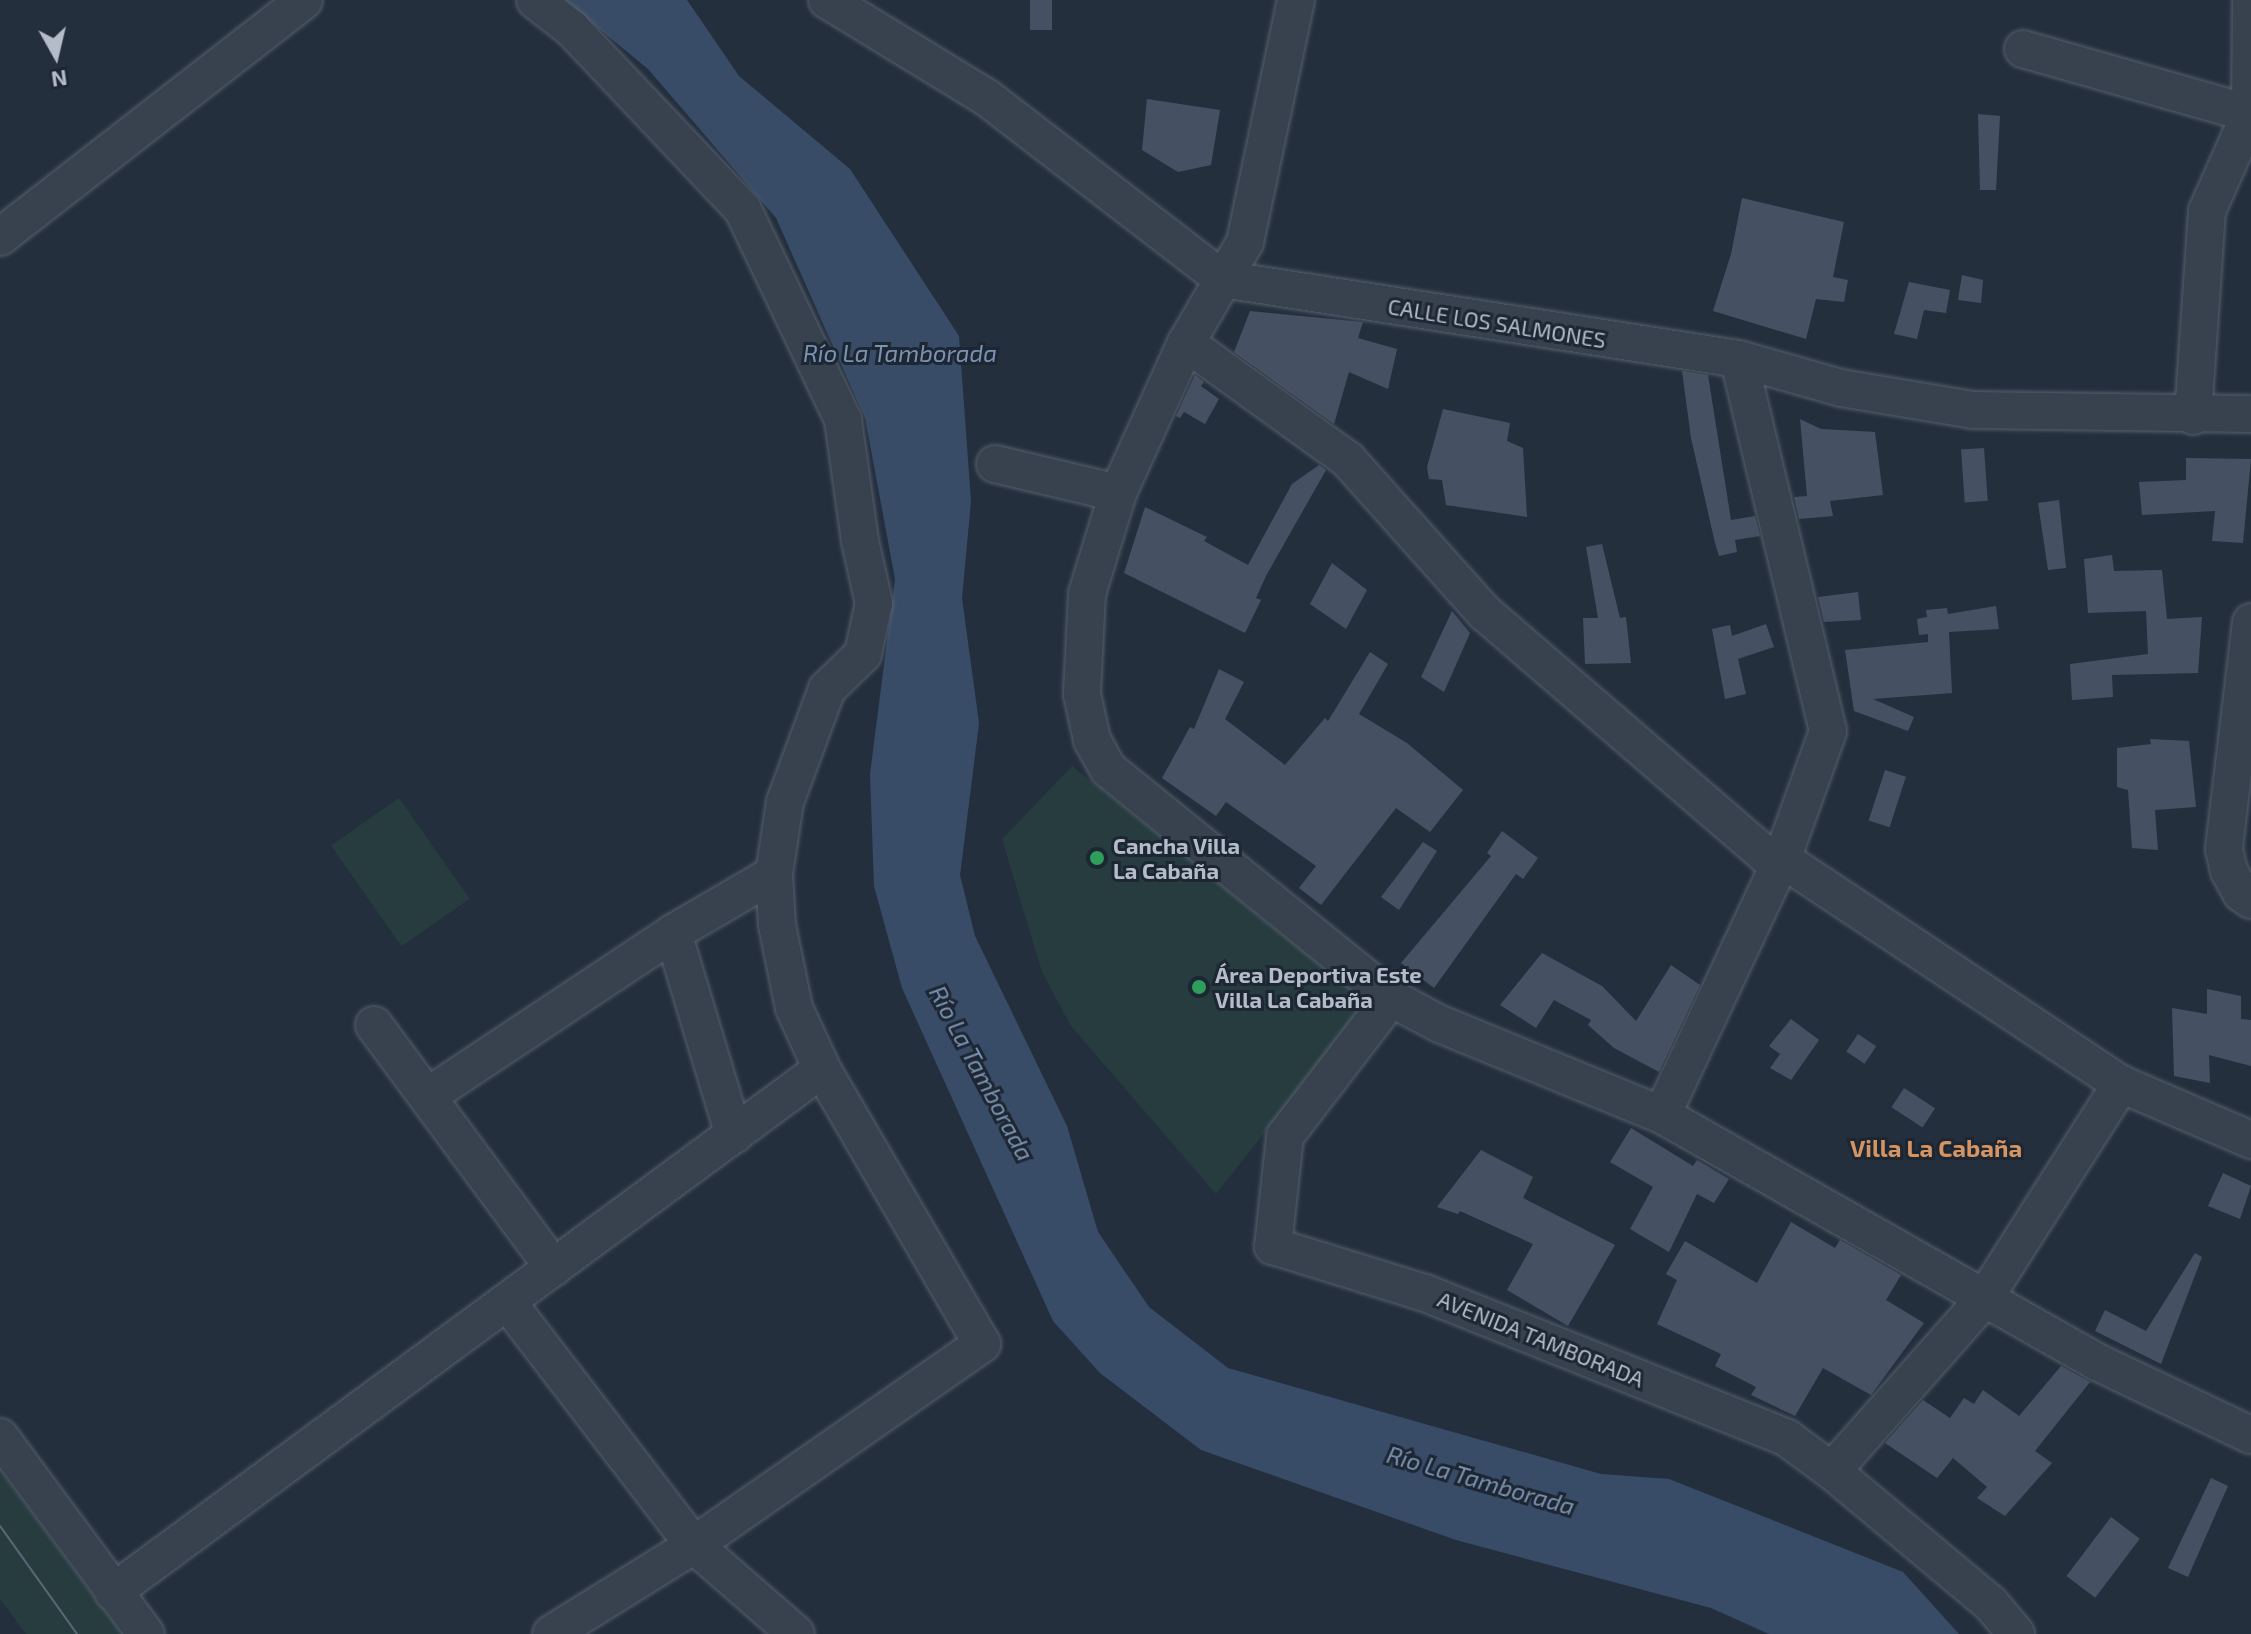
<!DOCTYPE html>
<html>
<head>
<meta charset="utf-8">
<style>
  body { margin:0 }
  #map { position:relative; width:2251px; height:1634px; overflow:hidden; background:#242f3e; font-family:"Exo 2",sans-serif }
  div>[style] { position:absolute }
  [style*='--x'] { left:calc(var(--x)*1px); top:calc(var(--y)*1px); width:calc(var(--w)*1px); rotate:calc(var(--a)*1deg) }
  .green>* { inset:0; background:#263c3f; transform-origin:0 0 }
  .water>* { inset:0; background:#394c67 }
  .building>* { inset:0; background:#455162; transform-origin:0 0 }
  .roads { filter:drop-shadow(0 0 2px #565f6c) drop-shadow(0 0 2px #565f6c) }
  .minor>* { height:36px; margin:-18px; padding:0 18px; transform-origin:18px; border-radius:18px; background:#38414e }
  .tram>* { height:2px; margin:-1px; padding:0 1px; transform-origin:1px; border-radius:1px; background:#5a6575 }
  .dots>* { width:22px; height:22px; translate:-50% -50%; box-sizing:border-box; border:4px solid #1d2633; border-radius:50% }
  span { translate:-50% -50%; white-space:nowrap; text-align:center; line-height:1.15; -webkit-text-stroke:6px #1d2633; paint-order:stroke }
  .street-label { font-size:22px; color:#b4bcc9 }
  .poi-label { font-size:22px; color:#b4bcc9; font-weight:700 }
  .left { translate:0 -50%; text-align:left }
  .water-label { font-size:24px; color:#7c92b1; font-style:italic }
  .neighbourhood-label { font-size:24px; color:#d59563; font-weight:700 }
  .north { position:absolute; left:16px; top:16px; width:80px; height:80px; -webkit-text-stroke:6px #1d2633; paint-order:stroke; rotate:172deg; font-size:22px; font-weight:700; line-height:32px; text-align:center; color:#b4bcc9 }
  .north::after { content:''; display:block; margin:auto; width:28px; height:36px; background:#b4bcc9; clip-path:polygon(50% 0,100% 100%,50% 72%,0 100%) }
</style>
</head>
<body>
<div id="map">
  <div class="green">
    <div style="clip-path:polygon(1072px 766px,1367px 1003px,1216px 1194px,1071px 1026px,1042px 972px,1002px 839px)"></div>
    <div style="left:399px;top:798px;width:123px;height:83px;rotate:55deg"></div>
    <div style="clip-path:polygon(0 1471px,122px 1634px,26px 1634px,0 1599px)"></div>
  </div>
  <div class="water">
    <div style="clip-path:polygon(564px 0,687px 0,739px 76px,850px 169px,959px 336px,971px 501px,962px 598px,979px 723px,960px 875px,975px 936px,1067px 1126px,1098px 1232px,1149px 1307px,1228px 1368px,1601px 1474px,1669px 1479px,1903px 1572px,1959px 1634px,1769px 1634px,1711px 1608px,1456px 1540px,1201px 1450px,1100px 1373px,1053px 1321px,902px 988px,874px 886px,870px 774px,895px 579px,865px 418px,776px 218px,648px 69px)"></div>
  </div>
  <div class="building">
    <div style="left:1030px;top:0;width:22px;height:30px"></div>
    <div style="clip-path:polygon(1147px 99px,1220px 110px,1211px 165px,1178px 172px,1142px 150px)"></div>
    <div style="clip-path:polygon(1978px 114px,2000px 116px,1996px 190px,1980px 190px)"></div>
    <div style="clip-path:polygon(1742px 198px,1844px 222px,1833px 277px,1848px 280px,1844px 302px,1816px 299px,1806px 339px,1713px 311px,1731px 254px)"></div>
    <div style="clip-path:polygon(1962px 275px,1983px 280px,1981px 303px,1958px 300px)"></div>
    <div style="clip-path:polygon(1909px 282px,1950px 290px,1946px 313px,1924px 310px,1917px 339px,1894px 334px)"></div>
    <div style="clip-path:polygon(1250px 311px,1363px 322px,1358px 338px,1397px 349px,1388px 389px,1349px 372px,1334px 424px,1234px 352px)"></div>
    <div style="clip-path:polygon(1682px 371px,1708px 375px,1731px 520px,1755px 516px,1760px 536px,1735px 540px,1737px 552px,1719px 556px,1715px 543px,1691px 438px)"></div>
    <div style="clip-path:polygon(1195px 375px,1204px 382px,1201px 386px,1219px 399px,1205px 424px,1184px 412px,1180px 418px,1176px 416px)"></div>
    <div style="clip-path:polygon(1443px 409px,1510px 423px,1507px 441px,1523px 448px,1527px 517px,1446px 505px,1442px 480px,1429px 479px,1427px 467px)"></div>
    <div style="clip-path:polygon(1800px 419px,1821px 429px,1875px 432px,1883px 495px,1830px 501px,1833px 516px,1799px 519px,1794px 497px,1807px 496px)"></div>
    <div style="left:1984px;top:448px;width:53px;height:23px;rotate:86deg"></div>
    <div style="clip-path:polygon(2186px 458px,2251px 459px,2243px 543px,2212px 541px,2215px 511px,2142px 515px,2139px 482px,2186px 480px)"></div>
    <div style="clip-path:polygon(1319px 465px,1326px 470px,1267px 574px,1256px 598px,1261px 600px,1245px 633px,1124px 573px,1145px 507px,1207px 537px,1204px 541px,1248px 565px,1292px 484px)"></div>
    <div style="clip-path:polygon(2059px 500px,2066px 568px,2048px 570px,2038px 503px)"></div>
    <div style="clip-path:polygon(1602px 544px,1620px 618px,1626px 617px,1631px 663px,1585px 664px,1583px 618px,1598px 618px,1586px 547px)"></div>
    <div style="clip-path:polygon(2112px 555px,2114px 571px,2162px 570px,2167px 619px,2202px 617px,2198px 673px,2112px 675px,2113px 697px,2072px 700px,2070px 664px,2148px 654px,2146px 611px,2088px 613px,2084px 559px)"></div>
    <div style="clip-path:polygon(1332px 563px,1367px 590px,1346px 629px,1310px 604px)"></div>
    <div style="clip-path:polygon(1858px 592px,1861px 620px,1824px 622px,1818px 597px)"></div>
    <div style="clip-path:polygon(1996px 606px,1999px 629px,1949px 632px,1952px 693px,1873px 699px,1914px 717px,1908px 731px,1854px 711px,1845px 650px,1928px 642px,1928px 634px,1919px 635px,1917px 619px,1927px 617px,1926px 610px,1947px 608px,1948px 614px)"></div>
    <div style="clip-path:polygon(1452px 611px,1470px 633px,1444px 692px,1421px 677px)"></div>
    <div style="clip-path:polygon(1766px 624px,1774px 647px,1738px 659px,1746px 694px,1725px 699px,1712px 629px,1730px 625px,1732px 636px)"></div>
    <div style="clip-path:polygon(1370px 652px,1388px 664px,1359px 714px,1407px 743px,1463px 790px,1430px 832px,1396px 808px,1321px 905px,1299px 888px,1316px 866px,1226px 802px,1216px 816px,1162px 778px,1190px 727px,1194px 729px,1219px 669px,1244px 682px,1225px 719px,1285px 765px,1325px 718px,1328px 721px)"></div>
    <div style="clip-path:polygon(2150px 739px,2189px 741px,2196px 807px,2155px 810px,2158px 850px,2132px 848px,2128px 790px,2117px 787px,2117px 748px,2151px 744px)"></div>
    <div style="left:1885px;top:770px;width:22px;height:53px;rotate:18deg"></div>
    <div style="clip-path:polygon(1502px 831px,1538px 858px,1523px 879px,1516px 874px,1434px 988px,1401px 963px,1491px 856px,1487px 853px)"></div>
    <div style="clip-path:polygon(1423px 842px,1437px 851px,1399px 910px,1381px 897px)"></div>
    <div style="clip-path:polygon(1542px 953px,1602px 986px,1636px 1021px,1671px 965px,1700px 985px,1659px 1072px,1614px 1048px,1588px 1025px,1591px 1020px,1554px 1000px,1536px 1028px,1500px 1005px)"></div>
    <div style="clip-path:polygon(2207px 989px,2241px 996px,2241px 1019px,2251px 1020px,2251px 1066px,2209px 1055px,2210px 1083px,2174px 1076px,2172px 1008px,2207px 1014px)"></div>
    <div style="clip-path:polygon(1791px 1019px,1819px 1040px,1791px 1080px,1770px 1068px,1780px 1054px,1769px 1046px)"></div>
    <div style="left:1858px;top:1034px;width:22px;height:21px;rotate:34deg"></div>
    <div style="left:1904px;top:1088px;width:37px;height:23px;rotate:33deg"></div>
    <div style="clip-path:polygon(1631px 1128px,1693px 1166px,1697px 1160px,1729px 1179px,1714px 1203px,1697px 1194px,1669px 1252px,1630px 1229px,1653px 1187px,1610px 1162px)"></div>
    <div style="clip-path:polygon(1481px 1150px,1533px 1177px,1523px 1198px,1615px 1245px,1568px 1326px,1507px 1290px,1533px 1244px,1460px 1211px,1458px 1214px,1437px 1207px)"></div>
    <div style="clip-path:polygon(2223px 1173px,2251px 1186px,2240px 1219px,2208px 1206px)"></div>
    <div style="clip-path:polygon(1791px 1222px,1835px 1248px,1840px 1240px,1901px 1275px,1886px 1300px,1924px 1323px,1871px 1395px,1823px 1368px,1795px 1416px,1751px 1395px,1756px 1387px,1715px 1366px,1721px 1354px,1657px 1324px,1677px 1280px,1666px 1274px,1685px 1241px,1757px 1283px)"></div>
    <div style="clip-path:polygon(2195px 1253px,2202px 1257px,2161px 1364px,2095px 1331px,2105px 1310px,2146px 1331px)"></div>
    <div style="clip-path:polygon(2061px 1366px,2090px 1382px,2035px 1451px,2052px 1463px,2005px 1516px,1977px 1498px,1987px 1487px,1953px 1458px,1937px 1478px,1885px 1443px,1923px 1400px,1950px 1418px,1964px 1398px,1974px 1404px,1983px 1390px,2019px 1416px)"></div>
    <div style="clip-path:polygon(2211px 1478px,2228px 1486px,2188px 1577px,2168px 1568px)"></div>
    <div style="left:2111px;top:1517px;width:36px;height:74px;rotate:37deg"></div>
  </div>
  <div class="roads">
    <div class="minor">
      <div style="--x:535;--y:0;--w:47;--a:38.1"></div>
      <div style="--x:572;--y:29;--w:249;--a:46.6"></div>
      <div style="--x:743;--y:210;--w:233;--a:64.5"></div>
      <div style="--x:843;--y:420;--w:122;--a:82"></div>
      <div style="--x:860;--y:541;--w:64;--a:77.3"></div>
      <div style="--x:874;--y:603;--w:52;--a:102.2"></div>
      <div style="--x:863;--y:654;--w:50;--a:135.8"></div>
      <div style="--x:827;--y:689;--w:121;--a:110.4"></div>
      <div style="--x:785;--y:802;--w:73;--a:98.7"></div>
      <div style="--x:774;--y:874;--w:51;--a:86.6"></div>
      <div style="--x:777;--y:925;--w:85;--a:78.4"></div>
      <div style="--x:794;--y:1008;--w:67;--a:65.3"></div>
      <div style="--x:822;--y:1069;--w:318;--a:59.8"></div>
      <div style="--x:982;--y:1344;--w:351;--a:145.1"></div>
      <div style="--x:694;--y:1545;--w:168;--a:148.1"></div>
      <div style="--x:827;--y:0;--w:186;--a:31.4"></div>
      <div style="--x:986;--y:97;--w:298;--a:37.6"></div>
      <div style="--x:1222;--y:279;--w:523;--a:8.8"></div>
      <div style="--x:1739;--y:359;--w:106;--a:15.9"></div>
      <div style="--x:1841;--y:388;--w:134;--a:9.5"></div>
      <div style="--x:1973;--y:410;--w:278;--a:0.8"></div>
      <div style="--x:1296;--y:0;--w:247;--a:101.9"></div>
      <div style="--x:1245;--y:242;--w:117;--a:120.3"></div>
      <div style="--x:1186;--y:343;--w:165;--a:114.4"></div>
      <div style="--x:1118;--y:493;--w:106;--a:107.1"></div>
      <div style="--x:1087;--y:594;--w:100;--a:92.9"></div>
      <div style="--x:1082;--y:694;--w:47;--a:77.7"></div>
      <div style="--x:1092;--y:740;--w:33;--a:61"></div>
      <div style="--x:1108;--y:769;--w:364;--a:39"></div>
      <div style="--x:1391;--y:998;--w:55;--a:28"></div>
      <div style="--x:1440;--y:1024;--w:240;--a:22.3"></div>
      <div style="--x:1662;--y:1115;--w:500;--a:29.59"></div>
      <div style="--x:2097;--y:1362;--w:170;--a:25.4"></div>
      <div style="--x:2023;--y:49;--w:237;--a:15.9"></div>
      <div style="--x:0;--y:237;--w:385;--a:-37.9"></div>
      <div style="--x:1186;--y:343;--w:200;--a:35.8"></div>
      <div style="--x:1348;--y:460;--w:205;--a:48.2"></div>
      <div style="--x:1485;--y:613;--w:386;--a:40.8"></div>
      <div style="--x:2193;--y:416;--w:205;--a:-86.1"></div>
      <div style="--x:2207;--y:211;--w:106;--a:-66.1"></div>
      <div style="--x:2250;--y:114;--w:114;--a:-89.5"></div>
      <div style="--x:995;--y:464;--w:126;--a:13.3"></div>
      <div style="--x:2251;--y:622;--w:229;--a:96.8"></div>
      <div style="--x:2224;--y:849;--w:23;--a:77"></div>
      <div style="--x:2229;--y:871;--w:25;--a:61"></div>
      <div style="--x:2241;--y:893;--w:12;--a:35"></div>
      <div style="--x:1782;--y:859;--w:407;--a:33.6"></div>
      <div style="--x:2121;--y:1084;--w:142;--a:23.3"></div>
      <div style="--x:673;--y:933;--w:211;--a:73.2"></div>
      <div style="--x:1391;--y:998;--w:174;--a:127.5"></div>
      <div style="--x:1285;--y:1136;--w:111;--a:96.2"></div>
      <div style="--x:1273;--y:1246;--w:159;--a:17.2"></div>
      <div style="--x:1425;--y:1293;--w:390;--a:21.8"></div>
      <div style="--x:1787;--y:1438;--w:56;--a:36.3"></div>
      <div style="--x:1832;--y:1471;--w:207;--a:39.9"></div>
      <div style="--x:1991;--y:1604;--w:39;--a:50"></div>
      <div style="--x:374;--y:1025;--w:302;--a:53.5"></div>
      <div style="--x:428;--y:1096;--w:294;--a:-33.6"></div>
      <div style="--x:673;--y:933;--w:117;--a:-30.3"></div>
      <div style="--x:1662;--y:1115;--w:283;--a:-64.9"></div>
      <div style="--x:1782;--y:859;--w:136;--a:-70.2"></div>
      <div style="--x:1828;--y:731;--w:382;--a:-103.5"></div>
      <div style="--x:508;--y:1303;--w:305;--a:52.5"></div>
      <div style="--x:694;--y:1545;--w:135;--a:41.1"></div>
      <div style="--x:0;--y:1437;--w:245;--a:53.5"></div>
      <div style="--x:1832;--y:1471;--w:230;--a:-48.5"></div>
      <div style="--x:1984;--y:1299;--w:255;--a:-57.5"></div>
      <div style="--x:113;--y:1592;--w:881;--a:-36.41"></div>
    </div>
  </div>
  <div class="tram">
    <div style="--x:0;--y:1526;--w:133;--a:54.5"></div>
  </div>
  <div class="dots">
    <div style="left:1097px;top:858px;background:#2e9e5b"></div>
    <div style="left:1199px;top:987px;background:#2e9e5b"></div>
  </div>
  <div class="street-label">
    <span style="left:1497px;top:323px;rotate:9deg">CALLE LOS SALMONES</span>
    <span style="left:1541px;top:1339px;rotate:22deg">AVENIDA TAMBORADA</span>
  </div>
  <div class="poi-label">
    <span class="left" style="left:1113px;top:858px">Cancha Villa<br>La Cabaña</span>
    <span class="left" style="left:1215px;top:987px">Área Deportiva Este<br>Villa La Cabaña</span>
  </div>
  <div class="water-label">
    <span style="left:900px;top:353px">Río La Tamborada</span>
    <span style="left:982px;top:1073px;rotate:62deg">Río La Tamborada</span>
    <span style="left:1481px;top:1480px;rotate:16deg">Río La Tamborada</span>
  </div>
  <div class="neighbourhood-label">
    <span style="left:1936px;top:1148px">Villa La Cabaña</span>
  </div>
  <div class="north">N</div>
</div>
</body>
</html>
